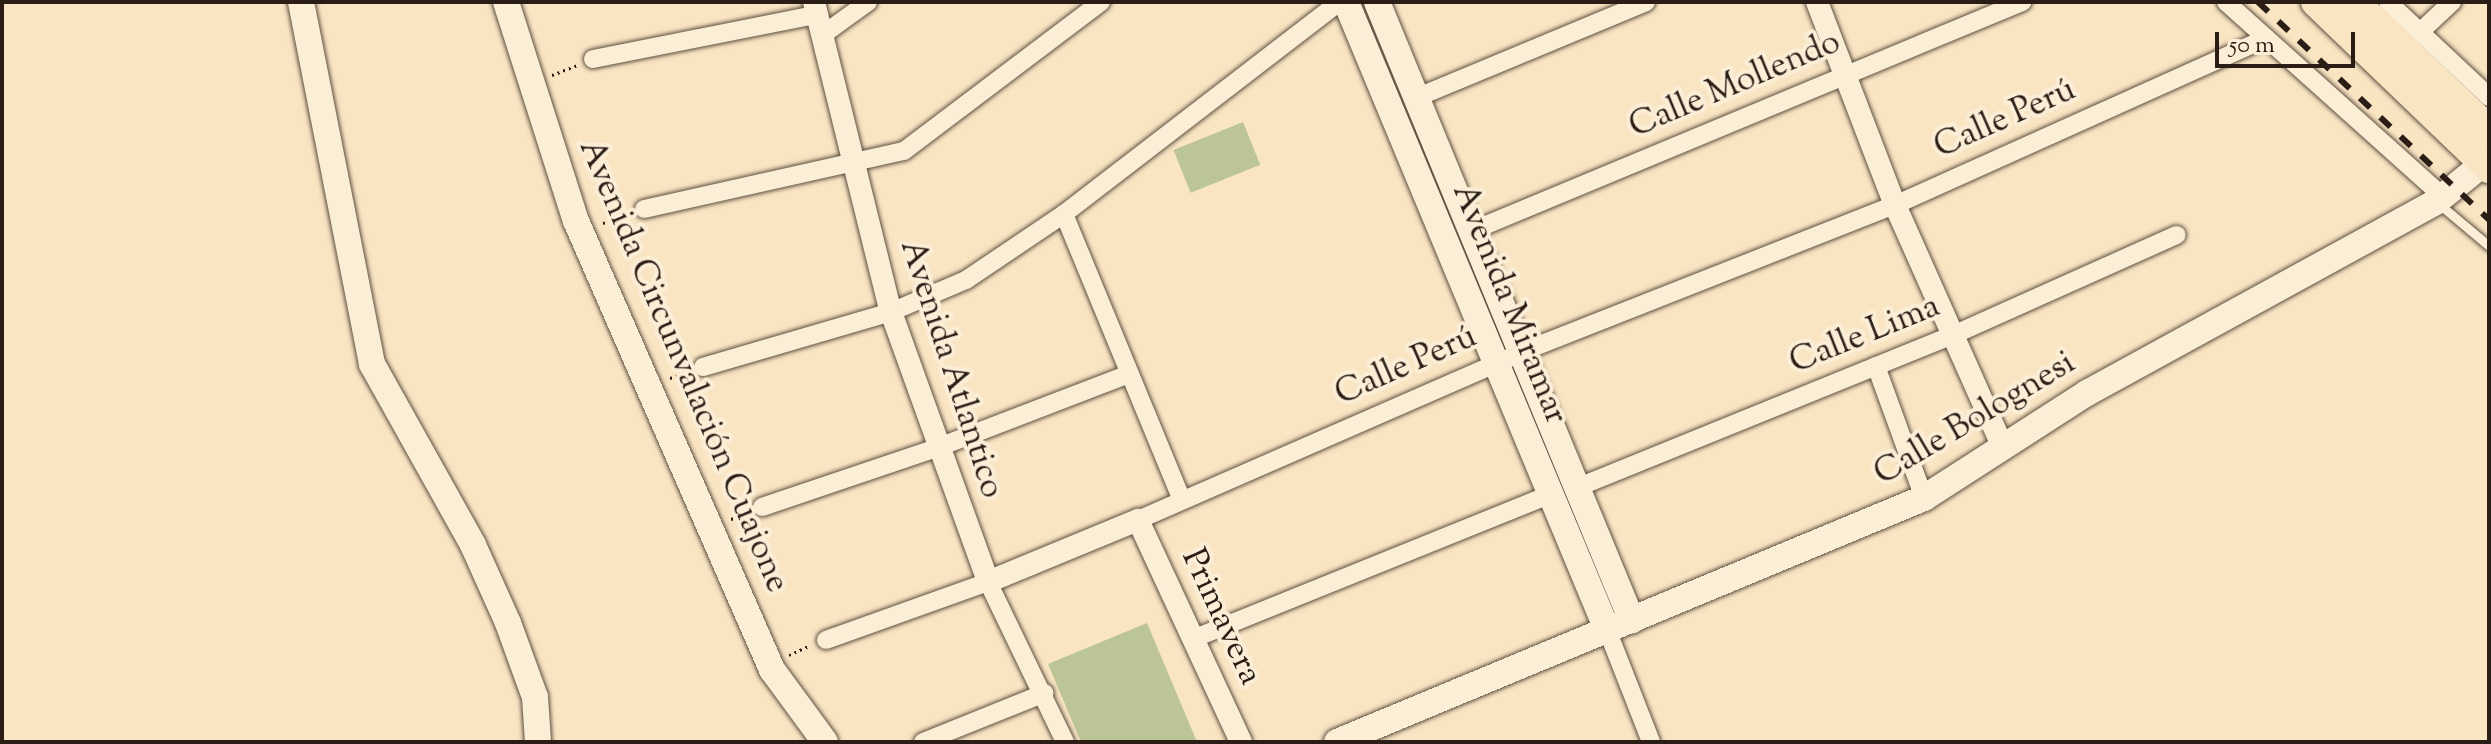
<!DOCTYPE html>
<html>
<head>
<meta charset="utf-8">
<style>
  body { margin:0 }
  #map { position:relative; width:2491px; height:744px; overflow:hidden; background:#f9e5c2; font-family:"Sorts Mill Goudy",serif }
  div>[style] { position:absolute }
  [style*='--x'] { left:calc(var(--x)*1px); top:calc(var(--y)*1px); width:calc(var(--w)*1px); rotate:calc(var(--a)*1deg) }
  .green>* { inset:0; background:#bbc595; transform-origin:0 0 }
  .path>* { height:3px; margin-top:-1.5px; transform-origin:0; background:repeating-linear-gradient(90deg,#2a1d16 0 2px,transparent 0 6px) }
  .roads { filter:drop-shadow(0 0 2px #5e4f41) drop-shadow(0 0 2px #5e4f41) }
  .service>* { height:9px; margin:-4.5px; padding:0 4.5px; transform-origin:4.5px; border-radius:4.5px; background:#fbeed7 }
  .minor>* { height:18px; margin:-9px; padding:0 9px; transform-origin:9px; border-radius:9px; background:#fbeed7 }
  .tertiary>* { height:22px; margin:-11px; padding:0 11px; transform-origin:11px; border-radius:11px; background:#fbeed7 }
  .secondary>* { height:26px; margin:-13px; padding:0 13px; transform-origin:13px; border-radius:13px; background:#fbeed7 }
  .trunk>* { height:30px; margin:-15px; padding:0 15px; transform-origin:15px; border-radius:15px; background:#f9e5c2 }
  .rail>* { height:6px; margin-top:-3px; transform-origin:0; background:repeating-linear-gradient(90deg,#2a1d16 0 14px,transparent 0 28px) }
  span { translate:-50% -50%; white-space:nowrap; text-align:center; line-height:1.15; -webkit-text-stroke:8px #fbeed7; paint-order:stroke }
  .street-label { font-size:34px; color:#2a1d16 }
  .frame { position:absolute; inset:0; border:4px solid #2a1d16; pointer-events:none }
  .scale { position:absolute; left:2215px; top:32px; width:140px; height:36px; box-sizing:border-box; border:4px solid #2a1d16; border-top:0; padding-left:10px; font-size:24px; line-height:28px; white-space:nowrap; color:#2a1d16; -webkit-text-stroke:6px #fbeed7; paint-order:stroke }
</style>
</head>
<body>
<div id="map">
  <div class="green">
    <div style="left:1243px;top:122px;width:46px;height:75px;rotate:68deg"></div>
    <div style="clip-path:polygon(1147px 623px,1197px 742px,1081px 742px,1048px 664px)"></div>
  </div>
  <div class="path">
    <div style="--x:552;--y:75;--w:28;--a:-21"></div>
    <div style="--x:603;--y:223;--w:24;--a:-19"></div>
    <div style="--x:670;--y:378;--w:18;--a:-13"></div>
    <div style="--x:731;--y:519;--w:15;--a:-16"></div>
    <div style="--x:789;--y:655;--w:21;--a:-25"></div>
  </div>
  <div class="roads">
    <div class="service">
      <div style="--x:2439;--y:204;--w:65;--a:40"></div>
    </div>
    <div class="minor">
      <div style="--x:2226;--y:2;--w:290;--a:41.9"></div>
      <div style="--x:2388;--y:2;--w:139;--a:43.2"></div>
      <div style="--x:2420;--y:32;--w:44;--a:-43.2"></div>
      <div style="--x:821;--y:36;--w:58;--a:-35.9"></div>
      <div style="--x:593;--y:59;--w:227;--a:-11.2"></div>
      <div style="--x:1418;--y:97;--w:247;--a:-22.6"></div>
      <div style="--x:644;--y:209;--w:266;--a:-12.6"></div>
      <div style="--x:904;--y:151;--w:247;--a:-37.1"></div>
      <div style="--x:1064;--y:214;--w:309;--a:67.6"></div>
      <div style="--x:1474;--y:230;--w:594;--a:-22.59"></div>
      <div style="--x:1876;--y:366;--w:140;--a:70"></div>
      <div style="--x:703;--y:367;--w:196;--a:-16.3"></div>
      <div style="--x:891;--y:312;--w:82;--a:-23.1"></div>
      <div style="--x:966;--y:280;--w:118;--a:-34"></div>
      <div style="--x:1064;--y:214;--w:347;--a:-37.6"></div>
      <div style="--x:1576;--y:488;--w:407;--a:-22.1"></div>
      <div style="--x:1953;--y:335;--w:245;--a:-24.1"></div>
      <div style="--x:762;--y:507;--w:187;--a:-18.7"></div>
      <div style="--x:939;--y:447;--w:204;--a:-21"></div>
      <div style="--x:1138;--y:520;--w:421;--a:-23.6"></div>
      <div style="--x:1524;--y:351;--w:399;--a:-21.5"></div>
      <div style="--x:1895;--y:205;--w:407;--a:-24.2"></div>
      <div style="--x:1608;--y:632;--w:118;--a:68.6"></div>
      <div style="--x:1195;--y:638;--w:382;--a:-22"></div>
      <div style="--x:826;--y:640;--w:172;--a:-19.7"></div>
      <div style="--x:988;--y:582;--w:178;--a:64.3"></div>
      <div style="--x:923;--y:742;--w:131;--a:-21.9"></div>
    </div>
    <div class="tertiary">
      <div style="--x:814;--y:2;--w:319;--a:76.1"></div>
      <div style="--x:891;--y:312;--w:287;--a:70.2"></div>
      <div style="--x:988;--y:582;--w:162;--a:-22.5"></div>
      <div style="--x:1138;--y:520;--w:245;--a:65.1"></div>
      <div style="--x:1817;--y:2;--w:217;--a:69"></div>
      <div style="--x:1895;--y:205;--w:263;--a:66"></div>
    </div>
    <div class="secondary">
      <div style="--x:301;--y:2;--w:369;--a:78.9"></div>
      <div style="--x:372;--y:364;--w:207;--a:60.8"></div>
      <div style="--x:473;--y:545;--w:85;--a:65.8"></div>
      <div style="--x:508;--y:623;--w:79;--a:70"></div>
      <div style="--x:535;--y:697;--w:45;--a:86.2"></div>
      <div style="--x:506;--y:2;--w:230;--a:72.3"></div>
      <div style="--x:576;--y:221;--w:491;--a:66.4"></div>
      <div style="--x:773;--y:671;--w:88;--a:53.8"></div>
      <div style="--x:1346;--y:2;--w:682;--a:67.42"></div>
      <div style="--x:1377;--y:2;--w:669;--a:67.61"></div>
      <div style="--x:1337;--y:742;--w:636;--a:-22.57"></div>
      <div style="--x:1924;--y:498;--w:194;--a:-32.8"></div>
      <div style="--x:2087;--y:393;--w:398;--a:-28.7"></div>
      <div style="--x:2436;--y:202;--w:68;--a:-39.1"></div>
    </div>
    <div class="trunk">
      <div style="--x:2316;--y:2;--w:240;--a:43.8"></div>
      <div style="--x:2354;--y:2;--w:186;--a:43.5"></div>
    </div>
  </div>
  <div class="rail">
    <div style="--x:2258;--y:2;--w:318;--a:43.3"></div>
  </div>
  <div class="street-label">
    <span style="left:1735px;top:85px;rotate:-23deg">Calle Mollendo</span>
    <span style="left:2005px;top:119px;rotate:-24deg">Calle Perú</span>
    <span style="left:1509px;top:304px;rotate:68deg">Avenida Miramar</span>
    <span style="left:1865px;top:335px;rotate:-22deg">Calle Lima</span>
    <span style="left:683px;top:366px;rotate:67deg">Avenida Circunvalación Cuajone</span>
    <span style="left:1406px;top:366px;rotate:-24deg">Calle Perú</span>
    <span style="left:951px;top:369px;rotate:72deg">Avenida Atlantico</span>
    <span style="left:1975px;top:419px;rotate:-31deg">Calle Bolognesi</span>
    <span style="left:1221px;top:617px;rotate:65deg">Primavera</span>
  </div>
  <div class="frame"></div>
  <div class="scale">50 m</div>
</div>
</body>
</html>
